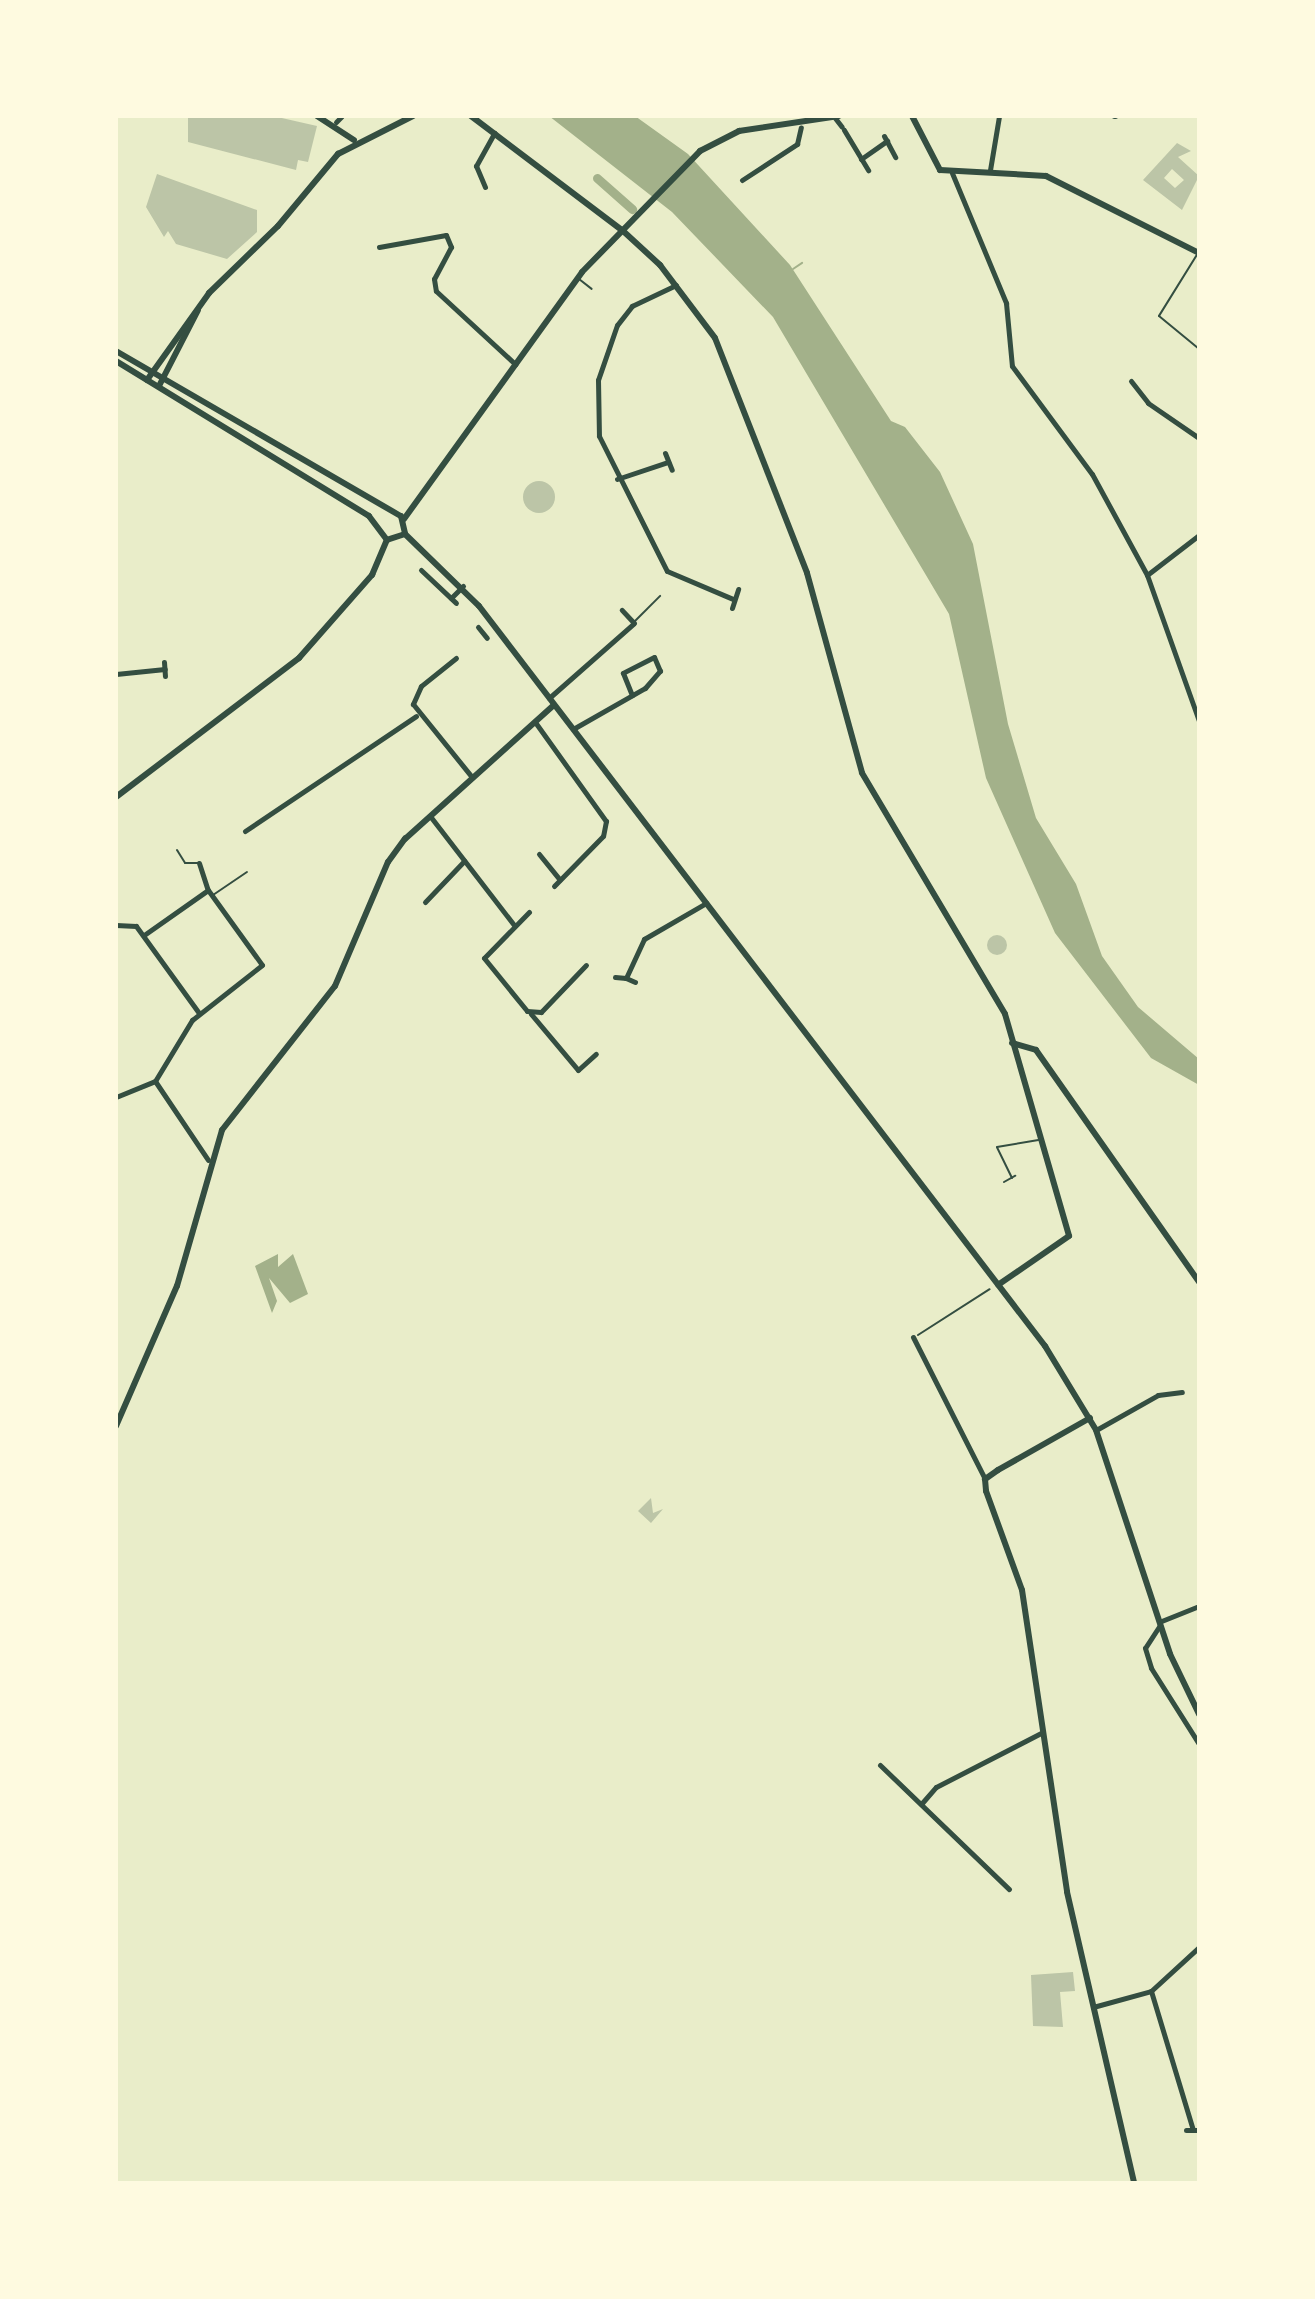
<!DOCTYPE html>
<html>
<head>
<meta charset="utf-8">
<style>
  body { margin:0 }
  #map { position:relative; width:1315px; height:2299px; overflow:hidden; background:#e9edc9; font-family:"Space Grotesk",sans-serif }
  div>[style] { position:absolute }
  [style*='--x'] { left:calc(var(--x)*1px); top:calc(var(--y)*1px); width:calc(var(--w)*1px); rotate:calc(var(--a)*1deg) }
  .water>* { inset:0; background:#a3b18a }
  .stream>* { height:2px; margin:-1px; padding:0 1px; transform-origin:1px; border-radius:1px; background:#a3b18a }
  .canal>* { height:9px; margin:-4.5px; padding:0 4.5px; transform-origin:4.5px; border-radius:4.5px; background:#a3b18a }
  .building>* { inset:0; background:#bcc5a7 }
  .round { border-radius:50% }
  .path>* { height:2px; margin:-1px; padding:0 1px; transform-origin:1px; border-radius:1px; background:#344e41 }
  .service>* { height:2px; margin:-1px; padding:0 1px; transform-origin:1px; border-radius:1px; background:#344e41 }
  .minor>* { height:5px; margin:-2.5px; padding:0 2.5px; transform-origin:2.5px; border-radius:2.5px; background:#344e41 }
  .tertiary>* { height:6px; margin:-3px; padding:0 3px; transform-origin:3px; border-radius:3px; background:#344e41 }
  .secondary>* { height:6px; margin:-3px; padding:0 3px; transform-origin:3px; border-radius:3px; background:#344e41 }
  span { translate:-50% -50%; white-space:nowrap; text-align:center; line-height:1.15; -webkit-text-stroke:6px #fefae0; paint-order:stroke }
  .frame { position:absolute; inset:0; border:118px solid #fefae0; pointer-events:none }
</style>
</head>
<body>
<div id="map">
  <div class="water">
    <div style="clip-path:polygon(549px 116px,635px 116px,688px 154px,790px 265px,891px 421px,905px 427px,940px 472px,973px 544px,1008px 724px,1036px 818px,1076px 884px,1102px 956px,1138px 1007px,1199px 1059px,1199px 1085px,1151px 1058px,1055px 933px,986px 778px,949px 614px,773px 317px,672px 212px)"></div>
    <div style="clip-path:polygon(278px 1254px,278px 1267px,293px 1254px,308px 1294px,290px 1303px,269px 1278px,277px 1301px,272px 1313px,255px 1266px)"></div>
  </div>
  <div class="stream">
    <div style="--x:793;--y:269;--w:11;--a:-34"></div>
  </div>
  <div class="canal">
    <div style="--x:597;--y:178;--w:47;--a:41.5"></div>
  </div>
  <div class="building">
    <div style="clip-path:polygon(188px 116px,273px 116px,317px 126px,308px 162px,298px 160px,296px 170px,188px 142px)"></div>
    <div style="clip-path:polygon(evenodd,1177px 143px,1191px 151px,1178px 157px,1199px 176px,1182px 210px,1143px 180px,1177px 143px,1172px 169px,1184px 180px,1175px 188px,1164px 178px,1172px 169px)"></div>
    <div style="clip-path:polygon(157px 174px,257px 210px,257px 232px,227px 259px,176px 244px,168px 231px,164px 237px,146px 207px)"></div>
    <div class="round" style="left:523px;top:481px;width:32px;height:32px"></div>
    <div class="round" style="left:987px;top:935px;width:20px;height:20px"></div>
    <div style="clip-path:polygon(651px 1498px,653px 1513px,663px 1509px,651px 1523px,638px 1511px)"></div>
    <div style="clip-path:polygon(1073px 1972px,1075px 1991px,1060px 1992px,1063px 2027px,1033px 2026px,1031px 1975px)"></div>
  </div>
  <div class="path">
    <div style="--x:918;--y:1335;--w:85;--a:-32.6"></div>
  </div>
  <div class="service">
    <div style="--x:1198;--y:253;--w:74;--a:121.8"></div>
    <div style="--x:1159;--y:316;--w:52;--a:39.5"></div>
    <div style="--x:579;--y:279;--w:16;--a:38"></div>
    <div style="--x:634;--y:622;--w:37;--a:-45"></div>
    <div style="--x:177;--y:850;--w:15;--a:58"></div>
    <div style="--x:185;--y:863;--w:13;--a:0"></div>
    <div style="--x:213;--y:895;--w:41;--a:-34.1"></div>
    <div style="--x:1012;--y:1178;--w:34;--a:-116"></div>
    <div style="--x:997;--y:1147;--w:42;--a:-9.7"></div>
    <div style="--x:1004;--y:1182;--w:13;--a:-29"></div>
  </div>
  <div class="minor">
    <div style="--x:1114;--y:116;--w:1;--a:0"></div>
    <div style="--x:835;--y:118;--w:11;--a:52"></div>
    <div style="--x:336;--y:122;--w:8;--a:-45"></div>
    <div style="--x:844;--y:130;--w:47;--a:59"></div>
    <div style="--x:884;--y:136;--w:24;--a:62"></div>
    <div style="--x:861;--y:159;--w:32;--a:-35"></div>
    <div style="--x:990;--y:170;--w:55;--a:-80.5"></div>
    <div style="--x:952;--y:173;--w:141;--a:67.4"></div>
    <div style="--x:1006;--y:303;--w:63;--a:84.6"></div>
    <div style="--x:1012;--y:366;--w:134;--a:53.5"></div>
    <div style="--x:1092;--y:474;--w:115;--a:61.4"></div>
    <div style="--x:1147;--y:575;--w:155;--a:70.4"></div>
    <div style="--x:742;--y:180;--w:66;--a:-33.2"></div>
    <div style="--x:797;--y:144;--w:17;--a:-77"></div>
    <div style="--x:485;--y:187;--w:23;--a:-113"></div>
    <div style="--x:476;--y:166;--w:38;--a:-61"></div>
    <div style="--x:379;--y:247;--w:68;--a:-10.2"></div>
    <div style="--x:446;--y:235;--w:13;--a:67"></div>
    <div style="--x:451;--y:247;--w:36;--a:118"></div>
    <div style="--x:434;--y:279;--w:12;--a:81"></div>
    <div style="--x:436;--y:291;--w:108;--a:42.7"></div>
    <div style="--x:676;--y:285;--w:49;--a:154.5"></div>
    <div style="--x:632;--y:306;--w:24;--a:128"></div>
    <div style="--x:617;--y:325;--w:58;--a:109.1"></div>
    <div style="--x:598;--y:380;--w:56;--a:89"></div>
    <div style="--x:599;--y:436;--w:151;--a:63.3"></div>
    <div style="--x:667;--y:571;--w:72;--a:23"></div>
    <div style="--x:1131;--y:381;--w:28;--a:52"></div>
    <div style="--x:1148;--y:403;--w:62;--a:34.5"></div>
    <div style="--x:665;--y:453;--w:18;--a:68"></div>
    <div style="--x:617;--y:479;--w:54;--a:-18.4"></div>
    <div style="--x:421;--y:570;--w:48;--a:43.3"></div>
    <div style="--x:1147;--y:575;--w:66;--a:-37.6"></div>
    <div style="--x:451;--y:598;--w:17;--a:-45"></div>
    <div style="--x:732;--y:608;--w:20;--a:-72"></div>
    <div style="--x:478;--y:627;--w:14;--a:51"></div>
    <div style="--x:456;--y:658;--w:45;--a:141.3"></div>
    <div style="--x:421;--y:686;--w:20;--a:114"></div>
    <div style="--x:413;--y:704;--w:92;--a:51.1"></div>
    <div style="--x:164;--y:662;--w:14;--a:86"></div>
    <div style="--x:116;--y:674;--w:49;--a:-5.8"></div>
    <div style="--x:549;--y:698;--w:113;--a:-41.4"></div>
    <div style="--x:634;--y:623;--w:18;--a:-133"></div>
    <div style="--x:535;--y:722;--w:122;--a:54.4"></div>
    <div style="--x:606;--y:821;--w:15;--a:101"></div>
    <div style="--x:603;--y:836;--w:70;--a:134.4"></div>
    <div style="--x:573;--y:729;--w:83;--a:-29.7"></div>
    <div style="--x:645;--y:688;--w:23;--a:-49"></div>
    <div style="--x:660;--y:671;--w:15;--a:-113"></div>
    <div style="--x:654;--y:657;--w:35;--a:153"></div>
    <div style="--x:623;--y:673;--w:24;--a:68"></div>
    <div style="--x:430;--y:816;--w:138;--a:52.4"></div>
    <div style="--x:245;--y:831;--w:206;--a:-33.9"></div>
    <div style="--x:539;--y:854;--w:33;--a:51"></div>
    <div style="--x:199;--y:863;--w:28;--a:72"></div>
    <div style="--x:425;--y:902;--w:57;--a:-46.4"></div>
    <div style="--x:529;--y:912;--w:64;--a:134.4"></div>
    <div style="--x:484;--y:958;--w:68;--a:50.9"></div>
    <div style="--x:527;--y:1011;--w:14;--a:4"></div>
    <div style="--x:541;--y:1012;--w:65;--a:-46.2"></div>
    <div style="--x:116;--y:925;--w:20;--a:3"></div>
    <div style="--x:136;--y:926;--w:107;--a:54.1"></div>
    <div style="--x:144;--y:935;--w:78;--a:-35.1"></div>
    <div style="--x:208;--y:890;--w:92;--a:54.2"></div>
    <div style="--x:262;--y:965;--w:89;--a:141.8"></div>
    <div style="--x:192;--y:1020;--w:71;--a:121.2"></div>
    <div style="--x:155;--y:1081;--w:95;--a:56.1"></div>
    <div style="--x:615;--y:977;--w:11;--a:5"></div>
    <div style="--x:635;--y:982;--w:10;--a:-156"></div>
    <div style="--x:626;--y:978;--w:43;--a:-65.2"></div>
    <div style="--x:644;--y:939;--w:72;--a:-30.1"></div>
    <div style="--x:531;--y:1014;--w:73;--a:50"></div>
    <div style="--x:578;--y:1070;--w:24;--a:-42"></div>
    <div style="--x:116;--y:1097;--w:42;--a:-22.3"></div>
    <div style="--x:913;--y:1337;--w:159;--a:63.1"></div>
    <div style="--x:1096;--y:1430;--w:71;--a:-29.4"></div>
    <div style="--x:1158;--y:1395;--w:24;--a:-7"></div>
    <div style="--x:1159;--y:1622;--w:43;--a:-21.8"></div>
    <div style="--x:1160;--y:1625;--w:27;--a:123"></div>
    <div style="--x:1145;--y:1648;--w:21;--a:73"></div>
    <div style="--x:1151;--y:1668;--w:90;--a:57.7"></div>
    <div style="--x:880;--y:1765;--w:179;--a:43.9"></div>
    <div style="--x:922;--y:1803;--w:21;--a:-49"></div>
    <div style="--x:936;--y:1787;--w:118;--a:-27.2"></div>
    <div style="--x:1151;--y:1991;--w:145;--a:73.2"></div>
    <div style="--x:1093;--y:2007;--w:60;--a:-15.4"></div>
    <div style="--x:1151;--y:1991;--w:65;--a:-42.5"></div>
    <div style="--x:1186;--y:2130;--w:13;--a:0"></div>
  </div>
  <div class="tertiary">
    <div style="--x:622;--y:230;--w:52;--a:42.6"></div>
    <div style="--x:660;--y:265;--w:91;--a:53"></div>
    <div style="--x:715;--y:338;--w:252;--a:68.6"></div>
    <div style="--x:807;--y:573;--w:207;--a:74.6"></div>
    <div style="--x:862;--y:773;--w:280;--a:59.3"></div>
    <div style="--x:1005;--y:1014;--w:231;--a:73.9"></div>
    <div style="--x:1069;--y:1236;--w:86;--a:145.4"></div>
    <div style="--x:116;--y:797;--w:230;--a:-37.2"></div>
    <div style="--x:299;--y:658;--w:111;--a:-48.7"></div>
    <div style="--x:372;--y:575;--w:38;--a:-67"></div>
    <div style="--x:1012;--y:1043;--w:25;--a:16"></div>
    <div style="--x:1036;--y:1050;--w:284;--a:54.9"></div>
    <div style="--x:1090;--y:1418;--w:106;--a:150.5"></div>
    <div style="--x:998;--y:1470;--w:16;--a:145"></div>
    <div style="--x:985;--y:1479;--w:12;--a:85"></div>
    <div style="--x:986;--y:1491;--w:105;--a:70"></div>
    <div style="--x:1022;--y:1590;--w:305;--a:81.5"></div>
    <div style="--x:1067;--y:1892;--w:299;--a:77"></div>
    <div style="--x:116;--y:1426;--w:153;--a:-66.5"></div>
    <div style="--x:177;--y:1286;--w:162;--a:-73.9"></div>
    <div style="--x:222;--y:1130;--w:183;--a:-51.9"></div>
    <div style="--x:335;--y:986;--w:135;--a:-66.9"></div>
    <div style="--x:388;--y:862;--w:29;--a:-54"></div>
    <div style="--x:405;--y:839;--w:200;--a:-42"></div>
  </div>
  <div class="secondary">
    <div style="--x:317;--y:116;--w:44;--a:33"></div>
    <div style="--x:471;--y:116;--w:189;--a:37.1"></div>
    <div style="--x:912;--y:116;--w:61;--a:62.6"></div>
    <div style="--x:940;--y:170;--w:106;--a:3.2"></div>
    <div style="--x:1046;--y:176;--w:171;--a:26.7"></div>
    <div style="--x:116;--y:351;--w:329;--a:30.1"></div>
    <div style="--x:401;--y:516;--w:18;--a:77"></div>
    <div style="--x:405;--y:534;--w:19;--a:162"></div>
    <div style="--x:387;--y:540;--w:30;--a:-127"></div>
    <div style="--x:369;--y:516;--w:297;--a:-148.5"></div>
    <div style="--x:147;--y:380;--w:107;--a:-54.5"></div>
    <div style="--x:209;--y:293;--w:96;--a:-44.2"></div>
    <div style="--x:278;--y:226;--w:94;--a:-50.2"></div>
    <div style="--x:338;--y:154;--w:84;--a:-26.9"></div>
    <div style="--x:159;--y:386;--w:85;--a:-62.8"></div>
    <div style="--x:404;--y:519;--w:304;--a:-54.2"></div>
    <div style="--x:582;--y:272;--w:169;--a:-45.7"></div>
    <div style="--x:700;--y:151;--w:44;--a:-27.1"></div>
    <div style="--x:739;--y:131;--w:101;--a:-8.5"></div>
    <div style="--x:405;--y:534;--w:103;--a:44.2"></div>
    <div style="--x:479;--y:606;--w:932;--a:52.59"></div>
    <div style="--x:1045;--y:1346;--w:98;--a:58.7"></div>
    <div style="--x:1096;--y:1430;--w:236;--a:71.7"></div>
    <div style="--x:1170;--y:1654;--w:67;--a:64.2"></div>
  </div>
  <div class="frame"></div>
</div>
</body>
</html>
